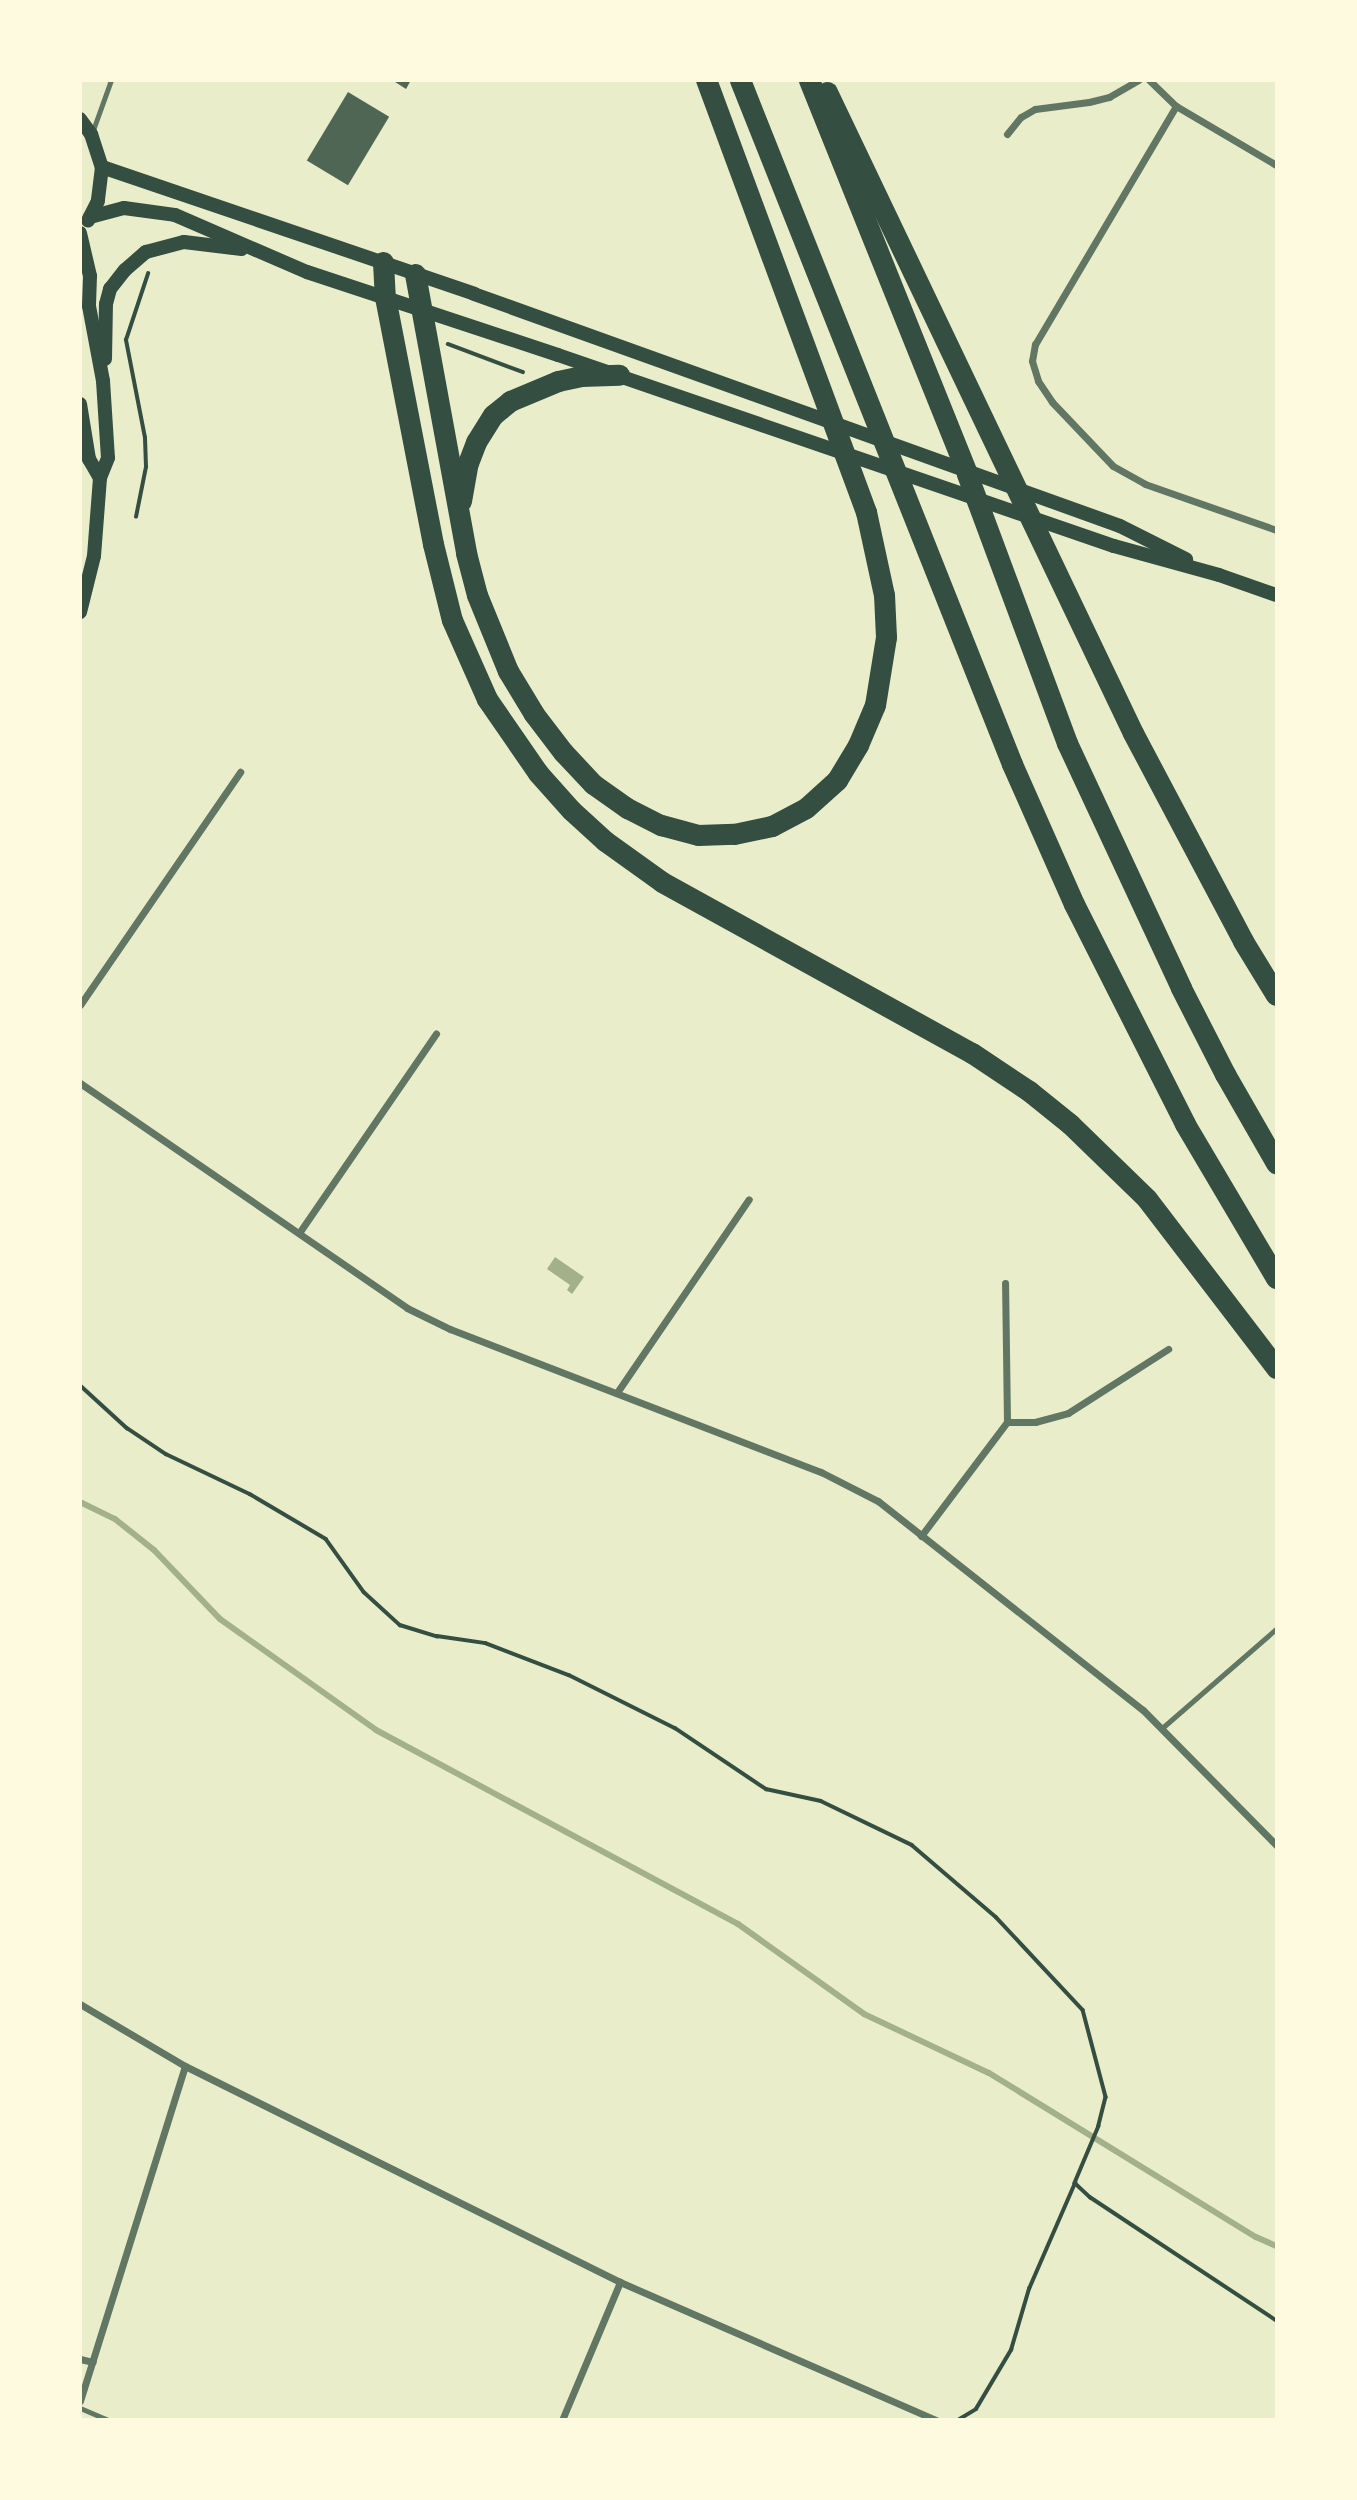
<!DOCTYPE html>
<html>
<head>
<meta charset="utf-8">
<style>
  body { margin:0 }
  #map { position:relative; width:1357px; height:2500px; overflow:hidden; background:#e9edc9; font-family:Barlow,sans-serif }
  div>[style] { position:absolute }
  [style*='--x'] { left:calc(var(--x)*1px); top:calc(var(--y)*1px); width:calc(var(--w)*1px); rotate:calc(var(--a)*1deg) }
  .water>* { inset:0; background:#a3b18a }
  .stream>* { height:6px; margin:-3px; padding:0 3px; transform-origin:3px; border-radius:3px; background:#a3b18a }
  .building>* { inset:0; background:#4f6655; transform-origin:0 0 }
  .path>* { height:3.5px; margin:-1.75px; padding:0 1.75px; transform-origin:1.75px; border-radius:1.75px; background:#344e41 }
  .service>* { height:5px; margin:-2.5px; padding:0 2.5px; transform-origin:2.5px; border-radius:2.5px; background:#617663 }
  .minor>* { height:7px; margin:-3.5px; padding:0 3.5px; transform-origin:3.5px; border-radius:3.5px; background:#617663 }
  .secondary>* { height:14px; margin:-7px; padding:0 7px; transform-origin:7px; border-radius:7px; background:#344e41 }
  .motorway>* { height:21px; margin:-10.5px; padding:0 10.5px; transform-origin:10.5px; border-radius:10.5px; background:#344e41 }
  span { translate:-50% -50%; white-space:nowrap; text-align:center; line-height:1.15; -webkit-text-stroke:5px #fefae0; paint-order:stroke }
  .frame { position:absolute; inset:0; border:82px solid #fefae0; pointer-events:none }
</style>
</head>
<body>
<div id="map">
  <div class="water">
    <div style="clip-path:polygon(555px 1257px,584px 1277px,572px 1294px,567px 1290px,570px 1285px,547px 1269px)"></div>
  </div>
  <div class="stream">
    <div style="--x:80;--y:1502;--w:39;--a:26"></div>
    <div style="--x:115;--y:1519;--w:50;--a:38.5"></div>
    <div style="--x:154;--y:1550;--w:95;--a:46.3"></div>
    <div style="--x:220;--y:1619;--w:191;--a:35.4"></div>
    <div style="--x:376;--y:1730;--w:411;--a:28.2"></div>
    <div style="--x:738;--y:1924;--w:155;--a:35.5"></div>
    <div style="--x:864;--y:2014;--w:138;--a:25.3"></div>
    <div style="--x:989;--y:2073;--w:313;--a:31.6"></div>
    <div style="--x:1256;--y:2237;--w:22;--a:24"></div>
  </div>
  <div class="building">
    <div style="clip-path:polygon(392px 80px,411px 80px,406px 89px)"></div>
    <div style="left:348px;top:92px;width:48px;height:80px;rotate:31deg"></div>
  </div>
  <div class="path">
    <div style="--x:448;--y:344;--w:80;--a:20.5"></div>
    <div style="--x:136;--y:517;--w:51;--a:-78.7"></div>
    <div style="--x:146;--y:467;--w:29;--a:-92"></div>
    <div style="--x:145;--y:438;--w:100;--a:-101"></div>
    <div style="--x:126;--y:340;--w:70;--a:-71.6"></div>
    <div style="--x:80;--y:1385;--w:64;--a:42.5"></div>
    <div style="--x:127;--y:1428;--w:47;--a:33.7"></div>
    <div style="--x:166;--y:1454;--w:93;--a:25.5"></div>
    <div style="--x:250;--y:1494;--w:88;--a:30.6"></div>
    <div style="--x:326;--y:1539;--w:65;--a:54.4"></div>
    <div style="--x:364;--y:1592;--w:49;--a:42.5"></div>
    <div style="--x:400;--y:1625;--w:39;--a:17"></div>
    <div style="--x:437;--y:1636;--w:49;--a:8.3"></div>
    <div style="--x:485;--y:1643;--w:90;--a:20.9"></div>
    <div style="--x:569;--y:1675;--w:119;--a:26.6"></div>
    <div style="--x:675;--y:1728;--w:110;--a:33.8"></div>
    <div style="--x:766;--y:1789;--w:56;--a:12.3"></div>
    <div style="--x:821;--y:1801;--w:101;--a:25.8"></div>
    <div style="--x:912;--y:1845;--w:111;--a:40.6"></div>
    <div style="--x:996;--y:1917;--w:127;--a:46.9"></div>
    <div style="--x:1083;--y:2010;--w:90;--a:75.2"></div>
    <div style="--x:1106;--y:2097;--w:30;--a:104"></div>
    <div style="--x:1099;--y:2126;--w:62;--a:112.8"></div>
    <div style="--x:1075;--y:2183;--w:21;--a:43"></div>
    <div style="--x:1090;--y:2197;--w:223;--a:33.5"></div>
    <div style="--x:958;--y:2420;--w:21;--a:-31"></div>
    <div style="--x:976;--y:2409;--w:69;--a:-59.3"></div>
    <div style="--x:1011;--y:2350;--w:64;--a:-73.6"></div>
    <div style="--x:1029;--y:2289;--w:116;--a:-66.5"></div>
  </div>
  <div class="service">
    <div style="--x:93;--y:130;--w:53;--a:-70.2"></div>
    <div style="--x:1162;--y:1728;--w:151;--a:-41"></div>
    <div style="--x:80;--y:2408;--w:30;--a:23"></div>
  </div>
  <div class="minor">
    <div style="--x:1149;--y:80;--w:37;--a:44"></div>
    <div style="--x:1176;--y:106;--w:277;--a:120.6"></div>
    <div style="--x:1035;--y:344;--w:17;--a:100"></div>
    <div style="--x:1032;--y:361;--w:21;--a:73"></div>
    <div style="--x:1038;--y:381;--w:25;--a:56"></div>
    <div style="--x:1052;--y:402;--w:88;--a:46.4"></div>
    <div style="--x:1113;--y:466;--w:37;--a:29"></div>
    <div style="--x:1145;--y:484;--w:139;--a:19.3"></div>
    <div style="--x:1176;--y:106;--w:116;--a:30.5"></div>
    <div style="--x:1007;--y:134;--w:22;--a:-51"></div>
    <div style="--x:1021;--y:117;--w:16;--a:-30"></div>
    <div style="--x:1035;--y:109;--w:54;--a:-7.4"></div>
    <div style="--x:1089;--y:102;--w:21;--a:-14"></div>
    <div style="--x:1109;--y:97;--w:34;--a:-30"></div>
    <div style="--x:80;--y:1005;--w:283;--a:-55.5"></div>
    <div style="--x:80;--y:1083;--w:397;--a:34.5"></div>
    <div style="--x:407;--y:1308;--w:48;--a:26"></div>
    <div style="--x:450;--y:1329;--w:398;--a:21.1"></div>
    <div style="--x:821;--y:1472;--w:64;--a:27"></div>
    <div style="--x:878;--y:1501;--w:337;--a:38.3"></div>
    <div style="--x:1143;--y:1710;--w:190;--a:45.4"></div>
    <div style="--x:299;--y:1233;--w:242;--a:-55.5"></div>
    <div style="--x:618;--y:1391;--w:232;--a:-55.7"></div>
    <div style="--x:1007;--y:1422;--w:28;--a:0"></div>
    <div style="--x:1035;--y:1422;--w:34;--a:-15"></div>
    <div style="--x:1068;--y:1413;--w:119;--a:-32.6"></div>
    <div style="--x:921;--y:1536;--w:143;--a:-53"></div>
    <div style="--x:1007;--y:1422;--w:139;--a:-90.8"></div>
    <div style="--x:80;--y:2004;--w:122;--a:30.6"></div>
    <div style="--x:185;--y:2066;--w:486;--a:26.4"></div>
    <div style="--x:620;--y:2282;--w:345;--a:23.6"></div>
    <div style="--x:80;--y:2359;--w:13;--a:13"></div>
    <div style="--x:80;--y:2401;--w:351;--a:-72.6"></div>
    <div style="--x:562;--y:2420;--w:150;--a:-67.2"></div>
  </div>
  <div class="secondary">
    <div style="--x:80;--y:119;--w:19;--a:54"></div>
    <div style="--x:91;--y:134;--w:35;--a:72"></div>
    <div style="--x:102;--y:167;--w:34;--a:97"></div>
    <div style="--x:98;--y:201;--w:22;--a:117"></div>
    <div style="--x:102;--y:167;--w:393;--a:18.8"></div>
    <div style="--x:474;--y:294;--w:686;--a:19.75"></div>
    <div style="--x:1120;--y:526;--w:74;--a:26.6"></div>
    <div style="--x:90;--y:217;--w:35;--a:-15"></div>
    <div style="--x:124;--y:208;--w:51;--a:7.8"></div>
    <div style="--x:175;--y:215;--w:144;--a:23.4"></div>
    <div style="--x:307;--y:272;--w:264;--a:18.3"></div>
    <div style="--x:558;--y:355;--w:588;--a:18.96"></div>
    <div style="--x:1114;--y:546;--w:109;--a:15.4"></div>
    <div style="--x:1219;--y:575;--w:60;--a:19.3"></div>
    <div style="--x:80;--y:233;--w:44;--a:76.9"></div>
    <div style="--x:90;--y:276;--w:30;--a:92"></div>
    <div style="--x:89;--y:306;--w:76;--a:79.4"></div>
    <div style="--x:103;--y:381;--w:77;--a:86.3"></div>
    <div style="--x:108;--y:458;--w:22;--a:112"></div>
    <div style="--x:100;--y:478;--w:78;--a:94.4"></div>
    <div style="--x:94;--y:556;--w:58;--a:104"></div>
    <div style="--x:105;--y:359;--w:55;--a:-89"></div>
    <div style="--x:106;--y:304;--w:16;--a:-75"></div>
    <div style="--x:110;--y:289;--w:24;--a:-52"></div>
    <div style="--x:125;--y:270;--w:28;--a:-41"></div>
    <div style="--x:146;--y:252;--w:39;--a:-15"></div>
    <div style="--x:184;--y:242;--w:58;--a:6.9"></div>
    <div style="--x:80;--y:404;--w:56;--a:80.7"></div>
    <div style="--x:89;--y:459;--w:22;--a:60"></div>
  </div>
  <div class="motorway">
    <div style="--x:740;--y:80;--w:736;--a:68.31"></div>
    <div style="--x:1012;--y:764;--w:153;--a:66.1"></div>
    <div style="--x:1074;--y:904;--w:246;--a:63.2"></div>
    <div style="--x:1185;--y:1124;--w:179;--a:59.4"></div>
    <div style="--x:809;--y:80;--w:424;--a:68.1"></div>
    <div style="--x:967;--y:474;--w:287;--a:69.6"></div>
    <div style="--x:1067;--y:743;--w:270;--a:65"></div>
    <div style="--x:1181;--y:988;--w:97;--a:62.9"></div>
    <div style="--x:1225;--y:1074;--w:103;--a:60.2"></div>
    <div style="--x:827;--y:92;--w:710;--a:64.48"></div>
    <div style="--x:1133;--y:733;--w:235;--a:62.1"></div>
    <div style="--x:1243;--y:941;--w:63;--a:58.6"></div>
    <div style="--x:383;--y:262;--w:35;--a:87"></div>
    <div style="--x:385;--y:297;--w:252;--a:79"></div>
    <div style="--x:433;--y:544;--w:78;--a:76"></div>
    <div style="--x:452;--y:620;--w:86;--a:66.1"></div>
    <div style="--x:487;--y:699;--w:90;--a:55.4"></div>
    <div style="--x:538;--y:773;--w:50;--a:48.3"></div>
    <div style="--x:571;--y:810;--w:46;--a:42.4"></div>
    <div style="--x:605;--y:841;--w:70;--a:35.7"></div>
    <div style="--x:662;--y:882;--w:354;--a:28.9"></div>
    <div style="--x:972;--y:1053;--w:69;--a:33.7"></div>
    <div style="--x:1029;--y:1091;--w:53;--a:38.8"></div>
    <div style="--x:1070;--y:1124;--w:107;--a:44.2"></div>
    <div style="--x:1147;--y:1199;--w:213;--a:52.6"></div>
    <div style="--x:415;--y:274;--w:284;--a:79.6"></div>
    <div style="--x:466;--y:553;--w:43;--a:75.3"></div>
    <div style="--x:477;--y:595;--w:82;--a:67.8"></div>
    <div style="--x:508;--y:671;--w:50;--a:58.8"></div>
    <div style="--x:534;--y:714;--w:48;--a:52.7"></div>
    <div style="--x:563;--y:752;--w:44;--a:46.8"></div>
    <div style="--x:593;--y:784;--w:42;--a:35.2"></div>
    <div style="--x:627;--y:808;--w:38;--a:27"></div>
    <div style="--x:661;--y:825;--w:38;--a:15"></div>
    <div style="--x:698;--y:835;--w:36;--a:-2"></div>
    <div style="--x:734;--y:834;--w:39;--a:-12"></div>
    <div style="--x:772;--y:826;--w:38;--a:-28"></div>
    <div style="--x:806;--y:808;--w:42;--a:-42.1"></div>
    <div style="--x:837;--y:780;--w:41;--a:-59"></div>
    <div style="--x:858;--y:745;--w:43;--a:-67"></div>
    <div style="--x:875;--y:705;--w:69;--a:-80.8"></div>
    <div style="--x:886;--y:637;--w:42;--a:-92.7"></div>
    <div style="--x:884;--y:595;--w:85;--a:-102.2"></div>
    <div style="--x:866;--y:512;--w:461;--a:-110.3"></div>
    <div style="--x:461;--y:501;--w:39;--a:-80"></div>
    <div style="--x:468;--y:463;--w:22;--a:-69"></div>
    <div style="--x:476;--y:442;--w:32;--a:-58"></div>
    <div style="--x:493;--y:415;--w:22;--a:-39"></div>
    <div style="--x:510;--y:401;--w:52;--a:-22.6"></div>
    <div style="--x:558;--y:381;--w:24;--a:-12"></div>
    <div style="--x:581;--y:376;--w:38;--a:-2"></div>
  </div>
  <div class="frame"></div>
</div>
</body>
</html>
